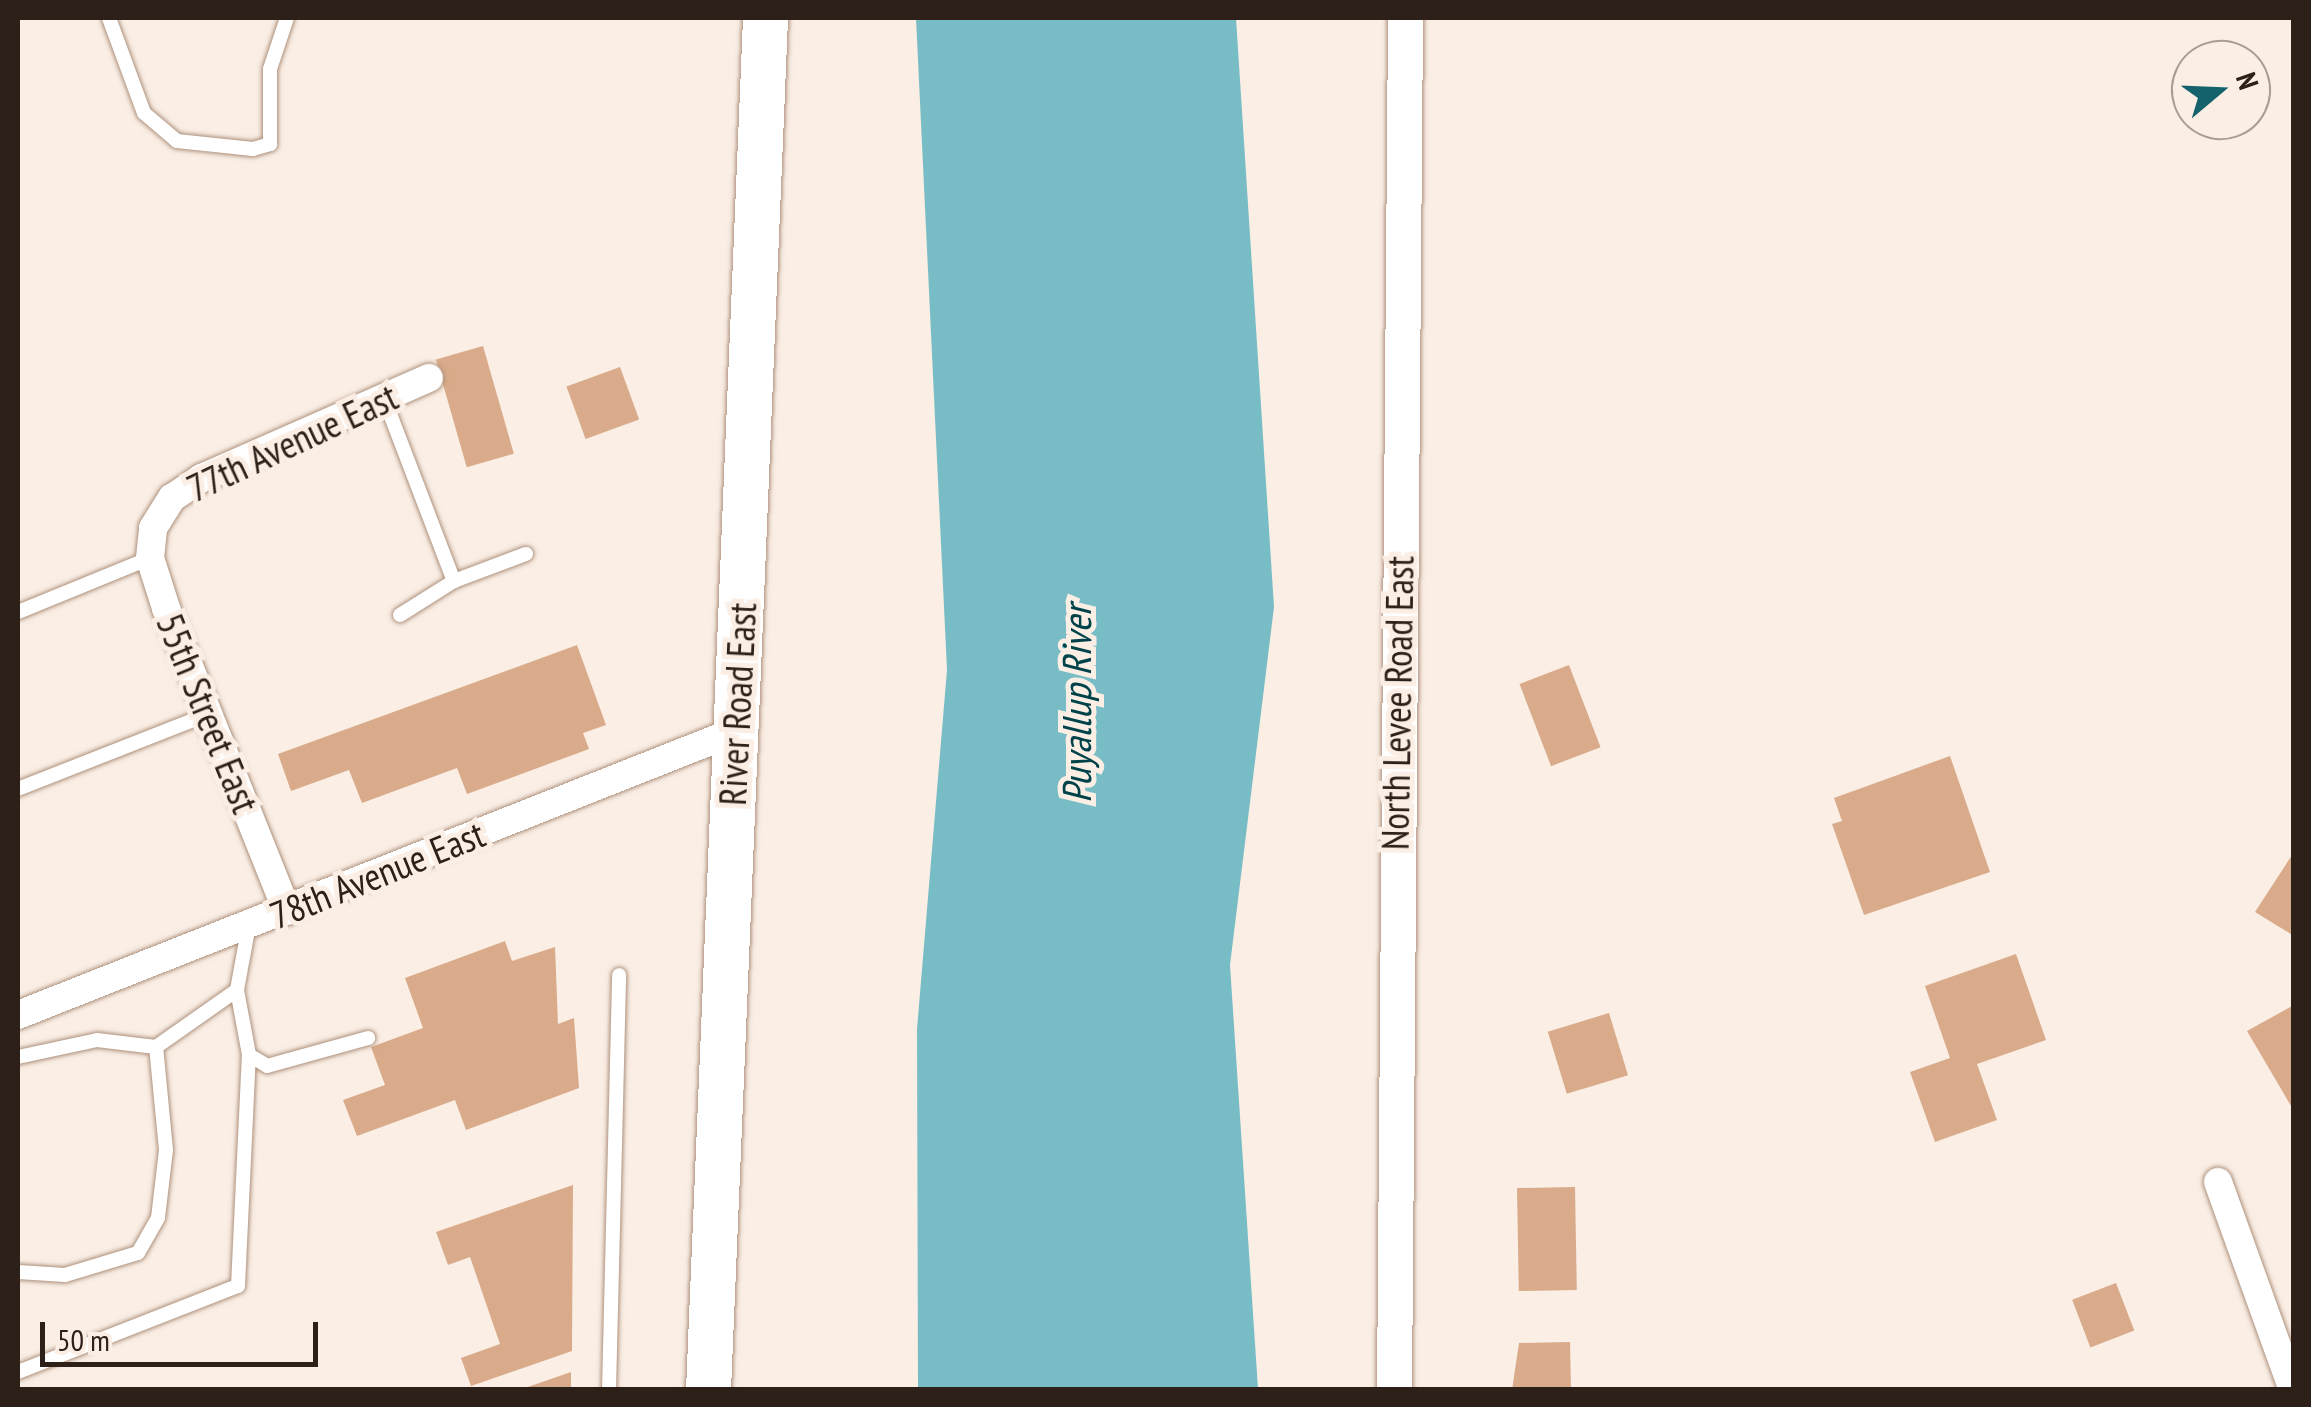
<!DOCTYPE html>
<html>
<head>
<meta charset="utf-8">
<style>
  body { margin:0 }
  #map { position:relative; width:2311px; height:1407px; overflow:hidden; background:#faeee5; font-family:"PT Sans Narrow",sans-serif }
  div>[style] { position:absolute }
  .water>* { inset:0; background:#78bdc6 }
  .building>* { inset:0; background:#d9ab8a; transform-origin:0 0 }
  .roads { filter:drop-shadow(0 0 2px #ae917c) drop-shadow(0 0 2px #ae917c) }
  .service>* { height:14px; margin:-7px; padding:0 7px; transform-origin:7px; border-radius:7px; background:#fff }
  .minor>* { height:28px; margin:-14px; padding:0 14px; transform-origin:14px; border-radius:14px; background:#fff }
  .tertiary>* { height:35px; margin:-17.5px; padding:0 17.5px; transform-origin:17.5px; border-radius:17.5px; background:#fff }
  .primary>* { height:45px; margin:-22.5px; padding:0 22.5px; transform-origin:22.5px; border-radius:22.5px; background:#fff }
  span { translate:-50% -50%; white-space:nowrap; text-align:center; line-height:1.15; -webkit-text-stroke:10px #faeee5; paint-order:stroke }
  .street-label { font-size:38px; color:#2c2018 }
  .water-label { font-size:40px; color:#004249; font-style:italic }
  .frame { position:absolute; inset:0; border:20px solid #2c2018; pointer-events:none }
  .north { position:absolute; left:2171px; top:40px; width:100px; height:100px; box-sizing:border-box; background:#faeee5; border:2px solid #a89c93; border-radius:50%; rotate:71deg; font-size:28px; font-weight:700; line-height:40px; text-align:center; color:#2c2018 }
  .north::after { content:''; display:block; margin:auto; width:35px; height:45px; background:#14626b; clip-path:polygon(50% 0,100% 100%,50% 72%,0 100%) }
  .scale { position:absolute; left:40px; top:1322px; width:278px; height:45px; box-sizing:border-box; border:5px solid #2c2018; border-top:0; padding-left:12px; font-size:30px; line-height:35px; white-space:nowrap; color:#2c2018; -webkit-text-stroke:8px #faeee5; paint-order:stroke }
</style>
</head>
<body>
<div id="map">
  <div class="water">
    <i style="clip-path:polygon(916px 18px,1236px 18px,1274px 607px,1230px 965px,1258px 1389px,918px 1389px,917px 1029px,947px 670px)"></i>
  </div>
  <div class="building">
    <i style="left:483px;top:346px;width:112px;height:49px;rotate:74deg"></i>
    <i style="left:620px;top:367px;width:56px;height:57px;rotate:70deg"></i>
    <i style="clip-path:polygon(577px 645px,606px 725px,583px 733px,589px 749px,467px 794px,457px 768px,362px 803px,349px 770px,291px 791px,278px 754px)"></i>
    <i style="left:1569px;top:665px;width:88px;height:53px;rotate:69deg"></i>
    <i style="clip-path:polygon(1950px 756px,1990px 872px,1864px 915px,1832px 824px,1842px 821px,1834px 798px)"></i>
    <i style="clip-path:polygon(2294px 852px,2294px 936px,2255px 912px)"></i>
    <i style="clip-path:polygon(505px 941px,512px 961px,555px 947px,558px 1024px,574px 1018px,579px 1088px,466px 1130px,455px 1100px,357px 1136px,343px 1100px,385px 1085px,371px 1047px,423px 1028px,405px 978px)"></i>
    <i style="clip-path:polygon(2016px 954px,2046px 1040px,1977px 1064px,1997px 1120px,1935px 1142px,1910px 1072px,1950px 1058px,1925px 986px)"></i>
    <i style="clip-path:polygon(2294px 1005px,2294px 1111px,2247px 1031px)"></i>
    <i style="left:1609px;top:1013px;width:65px;height:64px;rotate:73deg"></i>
    <i style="clip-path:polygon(573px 1185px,572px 1351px,471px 1386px,461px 1358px,500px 1344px,470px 1257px,448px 1265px,436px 1232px)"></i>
    <i style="left:1575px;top:1187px;width:103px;height:58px;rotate:89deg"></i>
    <i style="left:2116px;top:1283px;width:51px;height:47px;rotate:69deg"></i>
    <i style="clip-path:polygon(1570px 1342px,1571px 1390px,1512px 1390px,1519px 1343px)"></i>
    <i style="clip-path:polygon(571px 1372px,571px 1390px,522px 1390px,522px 1389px)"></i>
  </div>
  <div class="roads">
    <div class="service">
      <i style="left:109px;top:18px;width:101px;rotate:69.8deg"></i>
      <i style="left:144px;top:113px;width:43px;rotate:40.3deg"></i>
      <i style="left:177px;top:141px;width:76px;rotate:6deg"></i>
      <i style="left:253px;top:149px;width:18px;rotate:-16deg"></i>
      <i style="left:270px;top:144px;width:75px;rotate:-90deg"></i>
      <i style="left:270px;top:69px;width:54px;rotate:-71.6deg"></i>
      <i style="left:384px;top:398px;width:196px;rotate:69.1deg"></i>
      <i style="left:454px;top:581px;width:77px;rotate:-20.6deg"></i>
      <i style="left:18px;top:612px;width:143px;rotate:-22.2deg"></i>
      <i style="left:400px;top:615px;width:64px;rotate:-32.2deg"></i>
      <i style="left:18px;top:789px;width:204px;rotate:-21.5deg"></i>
      <i style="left:249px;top:925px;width:66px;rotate:100.5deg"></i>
      <i style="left:237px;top:990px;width:66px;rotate:79.5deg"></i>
      <i style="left:249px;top:1055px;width:21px;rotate:31deg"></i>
      <i style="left:267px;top:1066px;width:105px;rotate:-15.5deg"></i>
      <i style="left:18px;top:1057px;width:81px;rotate:-12.1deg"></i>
      <i style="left:97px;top:1040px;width:59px;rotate:6.8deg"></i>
      <i style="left:156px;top:1047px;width:99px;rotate:-35.1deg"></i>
      <i style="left:18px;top:1272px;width:47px;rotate:3.7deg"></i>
      <i style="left:65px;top:1275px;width:76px;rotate:-16.8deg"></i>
      <i style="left:138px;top:1253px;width:40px;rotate:-60.3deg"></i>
      <i style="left:158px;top:1218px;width:68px;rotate:-83.3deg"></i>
      <i style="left:166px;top:1150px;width:103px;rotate:-95.5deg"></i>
      <i style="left:18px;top:1372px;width:236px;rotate:-21.4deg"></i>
      <i style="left:238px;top:1286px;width:231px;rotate:-87.3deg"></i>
      <i style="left:609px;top:1390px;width:415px;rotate:-88.6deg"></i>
    </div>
    <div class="minor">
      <i style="left:287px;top:911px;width:326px;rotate:-111.8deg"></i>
      <i style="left:166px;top:608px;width:52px;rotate:-107.7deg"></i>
      <i style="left:150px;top:558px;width:30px;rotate:-84deg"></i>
      <i style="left:153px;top:528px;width:36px;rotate:-58deg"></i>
      <i style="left:172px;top:498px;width:36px;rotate:-34deg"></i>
      <i style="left:202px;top:478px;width:248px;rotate:-23.8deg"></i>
      <i style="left:18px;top:1015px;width:772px;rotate:-21.58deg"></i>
      <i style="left:2218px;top:1182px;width:221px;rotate:70.2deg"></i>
    </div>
    <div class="tertiary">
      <i style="left:1394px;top:1390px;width:1372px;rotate:-89.54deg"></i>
    </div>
    <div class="primary">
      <i style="left:708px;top:1390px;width:1373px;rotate:-87.62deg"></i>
    </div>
  </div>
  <div class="street-label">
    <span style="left:292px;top:442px;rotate:-25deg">77th Avenue East</span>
    <span style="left:1397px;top:703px;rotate:-89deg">North Levee Road East</span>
    <span style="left:737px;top:704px;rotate:-87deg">River Road East</span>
    <span style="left:208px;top:713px;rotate:68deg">55th Street East</span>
    <span style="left:377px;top:874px;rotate:-22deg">78th Avenue East</span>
  </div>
  <div class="water-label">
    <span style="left:1076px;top:704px;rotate:-90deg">Puyallup River</span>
  </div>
  <div class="frame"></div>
  <div class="north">N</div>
  <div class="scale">50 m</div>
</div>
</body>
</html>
